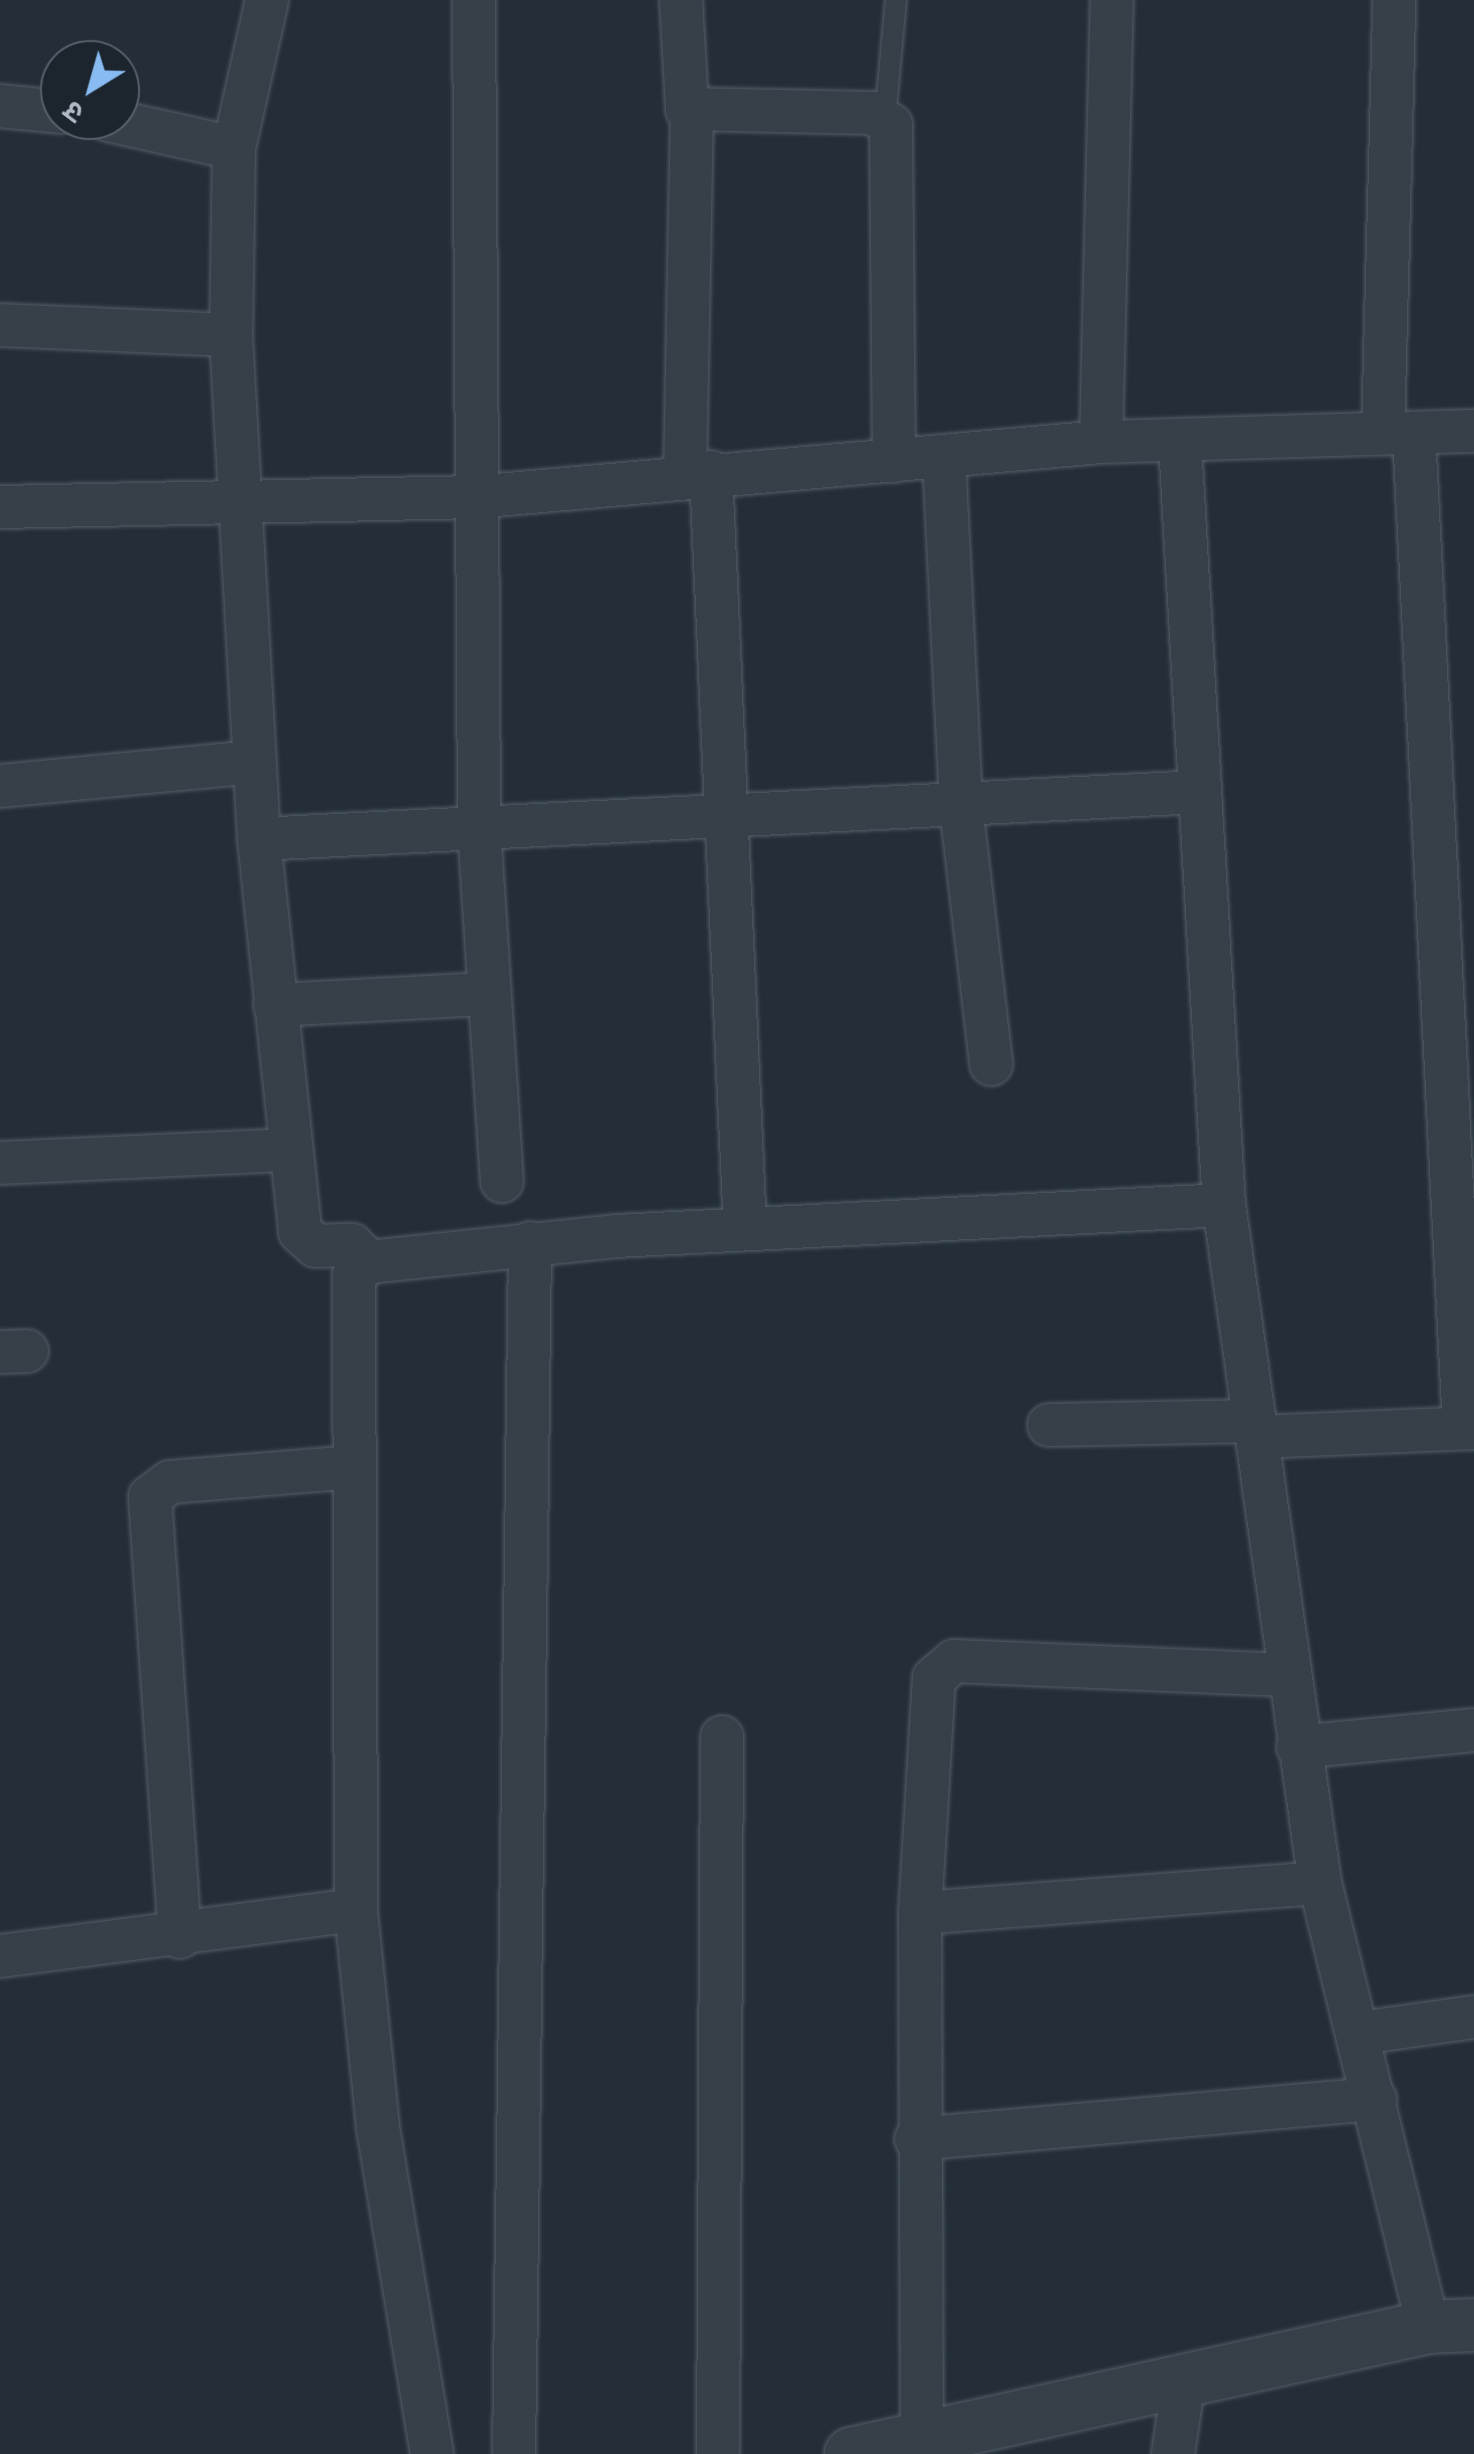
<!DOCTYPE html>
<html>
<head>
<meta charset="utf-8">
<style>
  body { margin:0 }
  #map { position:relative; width:1474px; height:2454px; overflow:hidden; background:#232e39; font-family:Cabin,"Noto Sans Devanagari",sans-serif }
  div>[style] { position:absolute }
  .roads { filter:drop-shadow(0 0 2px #545e67) drop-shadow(0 0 2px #545e67) }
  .service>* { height:20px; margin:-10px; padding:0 10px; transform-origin:10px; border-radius:10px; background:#364049 }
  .minor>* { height:42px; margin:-21px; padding:0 21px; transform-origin:21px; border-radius:21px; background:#364049 }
  .tertiary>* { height:52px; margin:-26px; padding:0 26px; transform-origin:26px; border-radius:26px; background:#364049 }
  span { translate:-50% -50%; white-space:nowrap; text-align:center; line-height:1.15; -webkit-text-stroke:9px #1c252e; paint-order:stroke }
  .north { position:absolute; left:40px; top:40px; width:100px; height:100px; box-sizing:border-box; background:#1c252e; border:2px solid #58616a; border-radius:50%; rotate:217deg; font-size:28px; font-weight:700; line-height:40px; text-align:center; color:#b1bbc5 }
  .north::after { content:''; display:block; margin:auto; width:35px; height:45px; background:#89bbf3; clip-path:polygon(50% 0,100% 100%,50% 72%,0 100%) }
</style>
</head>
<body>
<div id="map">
  <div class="roads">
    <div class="service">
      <i style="left:885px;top:118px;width:119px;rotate:-84.7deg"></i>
    </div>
    <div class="minor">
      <i style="left:267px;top:0;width:152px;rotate:102.6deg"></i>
      <i style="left:234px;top:148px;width:187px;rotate:90.9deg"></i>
      <i style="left:231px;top:335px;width:505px;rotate:86.82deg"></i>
      <i style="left:259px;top:839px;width:395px;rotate:84deg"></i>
      <i style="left:300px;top:1232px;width:21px;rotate:41deg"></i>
      <i style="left:316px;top:1246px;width:36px;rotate:-2deg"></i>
      <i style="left:352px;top:1245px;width:24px;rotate:45deg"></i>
      <i style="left:474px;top:0;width:827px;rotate:89.65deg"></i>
      <i style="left:479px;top:827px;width:355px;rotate:86.3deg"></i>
      <i style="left:681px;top:0;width:109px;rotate:86.8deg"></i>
      <i style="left:687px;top:109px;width:186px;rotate:1.2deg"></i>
      <i style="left:873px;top:113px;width:22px;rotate:34deg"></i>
      <i style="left:891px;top:125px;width:336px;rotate:89.5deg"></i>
      <i style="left:0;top:106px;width:60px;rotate:5.7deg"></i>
      <i style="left:108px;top:120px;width:129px;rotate:12.5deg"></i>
      <i style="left:0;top:325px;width:231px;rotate:2.5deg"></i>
      <i style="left:1383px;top:433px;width:433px;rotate:-88.5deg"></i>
      <i style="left:1414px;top:433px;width:996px;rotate:87.12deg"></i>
      <i style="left:1101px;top:442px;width:442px;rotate:-88.6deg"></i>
      <i style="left:1180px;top:443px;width:763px;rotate:86.7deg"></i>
      <i style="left:1224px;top:1205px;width:685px;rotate:81.94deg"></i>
      <i style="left:1320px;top:1883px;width:457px;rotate:76.3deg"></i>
      <i style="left:944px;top:457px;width:350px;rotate:87.2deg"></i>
      <i style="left:961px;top:807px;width:259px;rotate:83.3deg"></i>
      <i style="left:711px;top:472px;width:758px;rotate:87.43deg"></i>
      <i style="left:685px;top:475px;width:366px;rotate:-88.9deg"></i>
      <i style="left:0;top:507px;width:474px;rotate:-1.2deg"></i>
      <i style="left:474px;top:497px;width:629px;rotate:-5.01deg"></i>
      <i style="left:1101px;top:442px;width:373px;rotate:-1.7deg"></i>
      <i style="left:0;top:786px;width:255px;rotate:-5.4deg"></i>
      <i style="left:259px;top:839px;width:942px;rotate:-2.86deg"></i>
      <i style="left:275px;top:1005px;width:212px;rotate:-3deg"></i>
      <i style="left:0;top:1163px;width:285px;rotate:-2.6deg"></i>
      <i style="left:0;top:1352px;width:27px;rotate:-2deg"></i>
      <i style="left:1049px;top:1425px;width:206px;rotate:-1.1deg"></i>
      <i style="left:1258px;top:1437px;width:216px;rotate:-2.4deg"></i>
      <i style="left:1298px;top:1747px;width:177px;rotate:-5.5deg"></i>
      <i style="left:920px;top:1913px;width:401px;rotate:-4.3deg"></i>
      <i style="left:180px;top:1937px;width:441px;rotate:-93.9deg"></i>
      <i style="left:150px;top:1497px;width:25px;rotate:-37deg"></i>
      <i style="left:170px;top:1482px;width:184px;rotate:-4.7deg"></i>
      <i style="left:0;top:1956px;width:359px;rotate:-7.4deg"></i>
      <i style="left:1360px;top:2033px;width:115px;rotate:-8deg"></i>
      <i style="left:916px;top:2139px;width:461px;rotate:-5deg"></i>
      <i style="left:922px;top:2442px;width:529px;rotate:-90.22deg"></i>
      <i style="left:920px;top:1913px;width:235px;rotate:-86.6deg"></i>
      <i style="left:934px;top:1678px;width:26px;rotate:-40deg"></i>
      <i style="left:954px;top:1661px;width:333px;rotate:2.4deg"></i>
      <i style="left:432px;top:2454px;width:330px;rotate:-99.4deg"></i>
      <i style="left:378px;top:2128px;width:219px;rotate:-95.8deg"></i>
      <i style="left:356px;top:1910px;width:635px;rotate:-90.18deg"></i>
      <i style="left:354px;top:1275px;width:20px;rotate:-41deg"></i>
      <i style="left:369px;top:1262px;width:248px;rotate:-6deg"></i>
      <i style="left:616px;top:1236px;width:609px;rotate:-2.92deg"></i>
      <i style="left:514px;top:2454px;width:1211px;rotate:-89.24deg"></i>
      <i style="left:718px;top:2454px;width:717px;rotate:-89.68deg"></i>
      <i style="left:1173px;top:2454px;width:75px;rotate:-81.5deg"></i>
    </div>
    <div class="tertiary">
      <i style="left:851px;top:2454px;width:591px;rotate:-12.41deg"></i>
      <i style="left:1428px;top:2327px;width:46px;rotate:-2.5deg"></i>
    </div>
  </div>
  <div class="north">उ</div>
</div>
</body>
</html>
